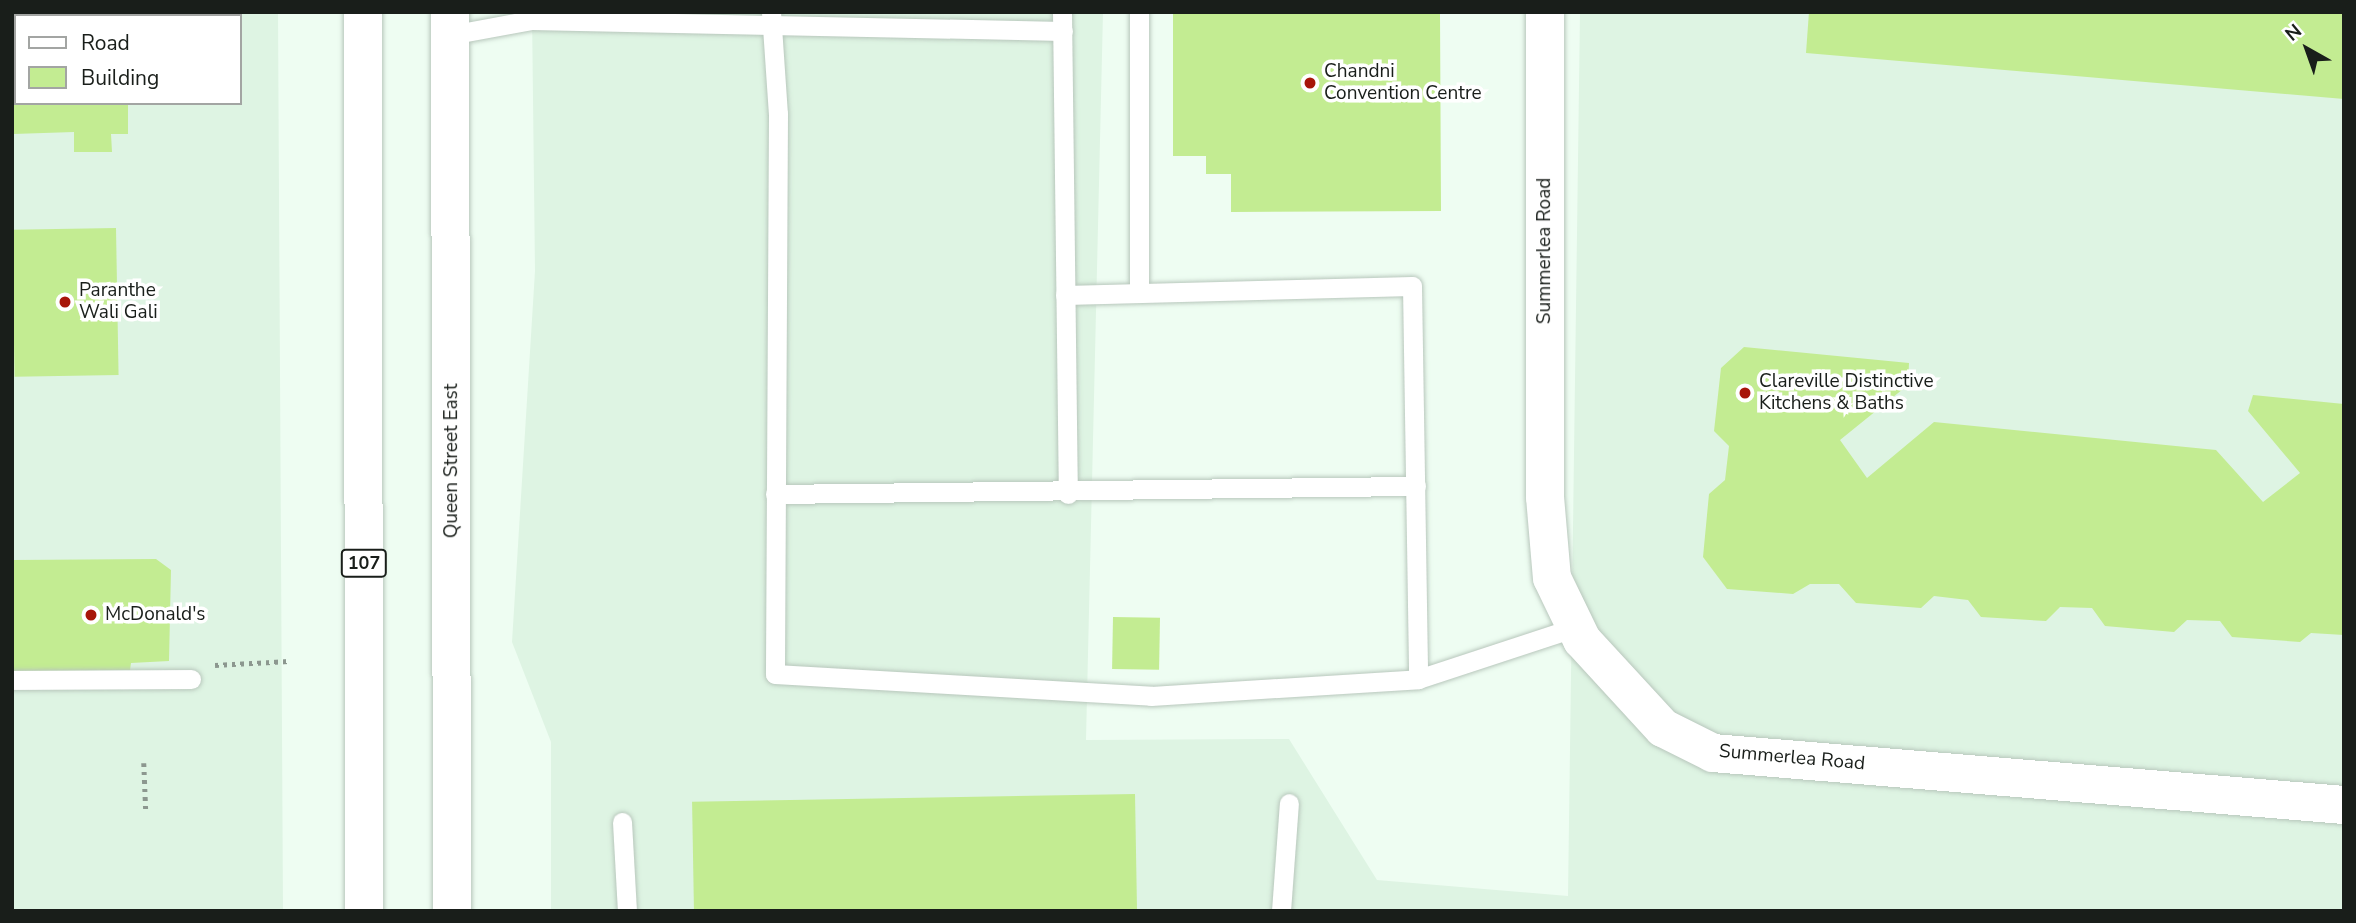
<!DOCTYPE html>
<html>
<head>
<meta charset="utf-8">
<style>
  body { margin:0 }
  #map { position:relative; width:2356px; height:923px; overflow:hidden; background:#eefdf2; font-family:"Nunito Sans",sans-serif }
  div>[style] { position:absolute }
  .built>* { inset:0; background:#def4e3 }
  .building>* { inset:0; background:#c3ec92; transform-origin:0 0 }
  .path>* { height:4.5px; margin-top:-2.25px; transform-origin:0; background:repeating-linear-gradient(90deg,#8c978f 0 3.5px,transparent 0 8.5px) }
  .roads { filter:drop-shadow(0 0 2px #b8c7bc) drop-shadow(0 0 2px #b8c7bc) }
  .service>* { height:19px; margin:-9.5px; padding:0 9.5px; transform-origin:9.5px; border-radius:9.5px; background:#fff }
  .tertiary>* { height:38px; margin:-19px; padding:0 19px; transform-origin:19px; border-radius:19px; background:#fff }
  .primary>* { height:38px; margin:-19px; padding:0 19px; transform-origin:19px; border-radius:19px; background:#fff }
  .dots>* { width:19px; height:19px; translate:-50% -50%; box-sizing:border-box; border:4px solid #fff; border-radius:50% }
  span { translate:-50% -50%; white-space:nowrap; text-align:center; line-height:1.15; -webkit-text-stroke:7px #fff; paint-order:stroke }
  .shield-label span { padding:2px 5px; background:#fff; border:2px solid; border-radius:5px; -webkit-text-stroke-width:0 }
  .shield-label { font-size:18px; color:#191e1a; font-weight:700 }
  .poi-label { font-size:19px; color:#191e1a }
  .left { translate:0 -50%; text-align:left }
  .street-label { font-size:19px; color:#191e1a }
  .frame { position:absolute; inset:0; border:14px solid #191e1a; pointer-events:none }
  .legend { position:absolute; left:14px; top:14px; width:228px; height:91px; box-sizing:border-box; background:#fff; border:2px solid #a3a5a3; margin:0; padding:9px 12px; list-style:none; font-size:21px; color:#191e1a }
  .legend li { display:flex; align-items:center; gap:14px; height:35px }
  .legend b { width:35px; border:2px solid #a3a5a3 }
  .north { position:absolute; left:2272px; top:14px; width:70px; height:70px; -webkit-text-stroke:5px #fff; paint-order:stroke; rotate:320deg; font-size:19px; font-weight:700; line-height:28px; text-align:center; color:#191e1a }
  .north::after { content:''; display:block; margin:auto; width:24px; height:32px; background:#191e1a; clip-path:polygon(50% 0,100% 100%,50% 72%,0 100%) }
</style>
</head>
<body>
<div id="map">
  <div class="built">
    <i style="clip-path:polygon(evenodd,12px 12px,278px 12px,283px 911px,12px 911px,12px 12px,16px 16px,240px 16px,240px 103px,16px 103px,16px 16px)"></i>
    <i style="clip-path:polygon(532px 12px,1103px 12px,1086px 740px,1289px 739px,1377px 880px,1568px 896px,1580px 12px,2344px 12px,2344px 911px,551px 911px,551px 742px,512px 642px,535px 271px)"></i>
  </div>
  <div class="building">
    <i style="clip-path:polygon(12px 12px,129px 12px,16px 16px,16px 35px)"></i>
    <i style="clip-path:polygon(1173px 12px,1440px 12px,1441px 211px,1231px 212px,1231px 174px,1206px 174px,1206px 156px,1173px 156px)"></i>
    <i style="clip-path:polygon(1809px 12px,2344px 12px,2344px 99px,1806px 53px)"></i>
    <i style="clip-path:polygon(12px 50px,16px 103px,128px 103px,128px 134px,111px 134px,112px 152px,74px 152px,74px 132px,13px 134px)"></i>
    <i style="left:116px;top:228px;width:147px;height:104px;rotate:89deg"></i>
    <i style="clip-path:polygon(1744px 347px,1909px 363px,1908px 385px,1840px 440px,1867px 478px,1934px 422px,2216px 450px,2263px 502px,2300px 473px,2248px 411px,2253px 395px,2344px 404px,2344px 635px,2311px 633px,2300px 642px,2232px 637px,2220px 621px,2187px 620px,2174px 632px,2105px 626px,2092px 608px,2060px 607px,2046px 621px,1981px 617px,1968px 600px,1934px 596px,1921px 608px,1856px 603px,1839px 584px,1810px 584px,1793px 594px,1727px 589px,1703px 557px,1709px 494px,1725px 480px,1729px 446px,1714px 431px,1721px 368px)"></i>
    <i style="clip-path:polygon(156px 559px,171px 570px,169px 661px,131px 663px,130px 670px,12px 672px,12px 560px)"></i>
    <i style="left:1113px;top:617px;width:47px;height:52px;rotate:1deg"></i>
    <i style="left:1135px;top:794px;width:117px;height:443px;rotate:89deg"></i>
  </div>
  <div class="path">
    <i style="left:215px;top:665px;width:74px;rotate:-3.1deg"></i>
    <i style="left:144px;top:763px;width:50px;rotate:87.7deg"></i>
  </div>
  <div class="roads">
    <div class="service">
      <i style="left:771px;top:12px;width:102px;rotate:86.1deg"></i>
      <i style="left:778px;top:114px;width:560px;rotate:90.31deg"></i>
      <i style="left:775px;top:674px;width:377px;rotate:3.3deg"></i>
      <i style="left:1151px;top:696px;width:268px;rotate:-3.6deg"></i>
      <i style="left:1418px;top:679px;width:166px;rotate:-18.2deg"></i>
      <i style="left:1062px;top:12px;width:482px;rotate:89.3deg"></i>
      <i style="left:1139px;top:12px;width:280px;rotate:90deg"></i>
      <i style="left:450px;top:35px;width:82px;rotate:-10.5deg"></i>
      <i style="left:531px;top:20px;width:532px;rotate:1.18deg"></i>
      <i style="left:1065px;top:295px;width:347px;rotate:-1.5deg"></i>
      <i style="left:1412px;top:286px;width:393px;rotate:89.1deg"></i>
      <i style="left:775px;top:494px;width:641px;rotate:-0.72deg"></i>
      <i style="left:12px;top:680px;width:179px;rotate:-0.3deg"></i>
      <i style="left:622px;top:822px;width:89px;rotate:86.8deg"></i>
      <i style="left:1281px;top:911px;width:108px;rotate:-85.8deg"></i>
    </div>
    <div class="tertiary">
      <i style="left:1545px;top:12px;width:485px;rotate:90deg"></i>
      <i style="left:1545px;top:497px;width:81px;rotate:85.1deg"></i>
      <i style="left:1552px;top:578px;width:69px;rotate:64.2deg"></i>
      <i style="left:1582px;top:640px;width:120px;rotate:47.4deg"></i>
      <i style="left:1663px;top:728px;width:56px;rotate:26.6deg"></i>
      <i style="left:1713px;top:753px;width:633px;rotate:4.71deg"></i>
    </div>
    <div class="primary">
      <i style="left:363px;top:12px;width:899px;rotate:89.94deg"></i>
      <i style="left:450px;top:12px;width:899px;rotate:89.87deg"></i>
    </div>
  </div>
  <div class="dots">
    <i style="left:1310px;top:83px;background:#a71509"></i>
    <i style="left:65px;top:302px;background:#a71509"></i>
    <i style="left:1745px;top:393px;background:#a71509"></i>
    <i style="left:91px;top:615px;background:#a71509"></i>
  </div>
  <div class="shield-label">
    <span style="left:364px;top:563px">107</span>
  </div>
  <div class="poi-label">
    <span class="left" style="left:1324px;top:83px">Chandni<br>Convention Centre</span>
    <span class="left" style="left:79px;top:302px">Paranthe<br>Wali Gali</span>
    <span class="left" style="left:1759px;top:393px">Clareville Distinctive<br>Kitchens &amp; Baths</span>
    <span class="left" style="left:105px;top:615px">McDonald's</span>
  </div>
  <div class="street-label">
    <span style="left:1545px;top:251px;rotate:-90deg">Summerlea Road</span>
    <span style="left:452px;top:461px;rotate:-90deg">Queen Street East</span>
    <span style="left:1792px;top:758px;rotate:5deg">Summerlea Road</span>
  </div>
  <div class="frame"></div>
  <ul class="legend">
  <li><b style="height:9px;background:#fff"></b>Road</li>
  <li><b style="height:19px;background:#c3ec92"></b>Building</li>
  </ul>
  <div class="north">N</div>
</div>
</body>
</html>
